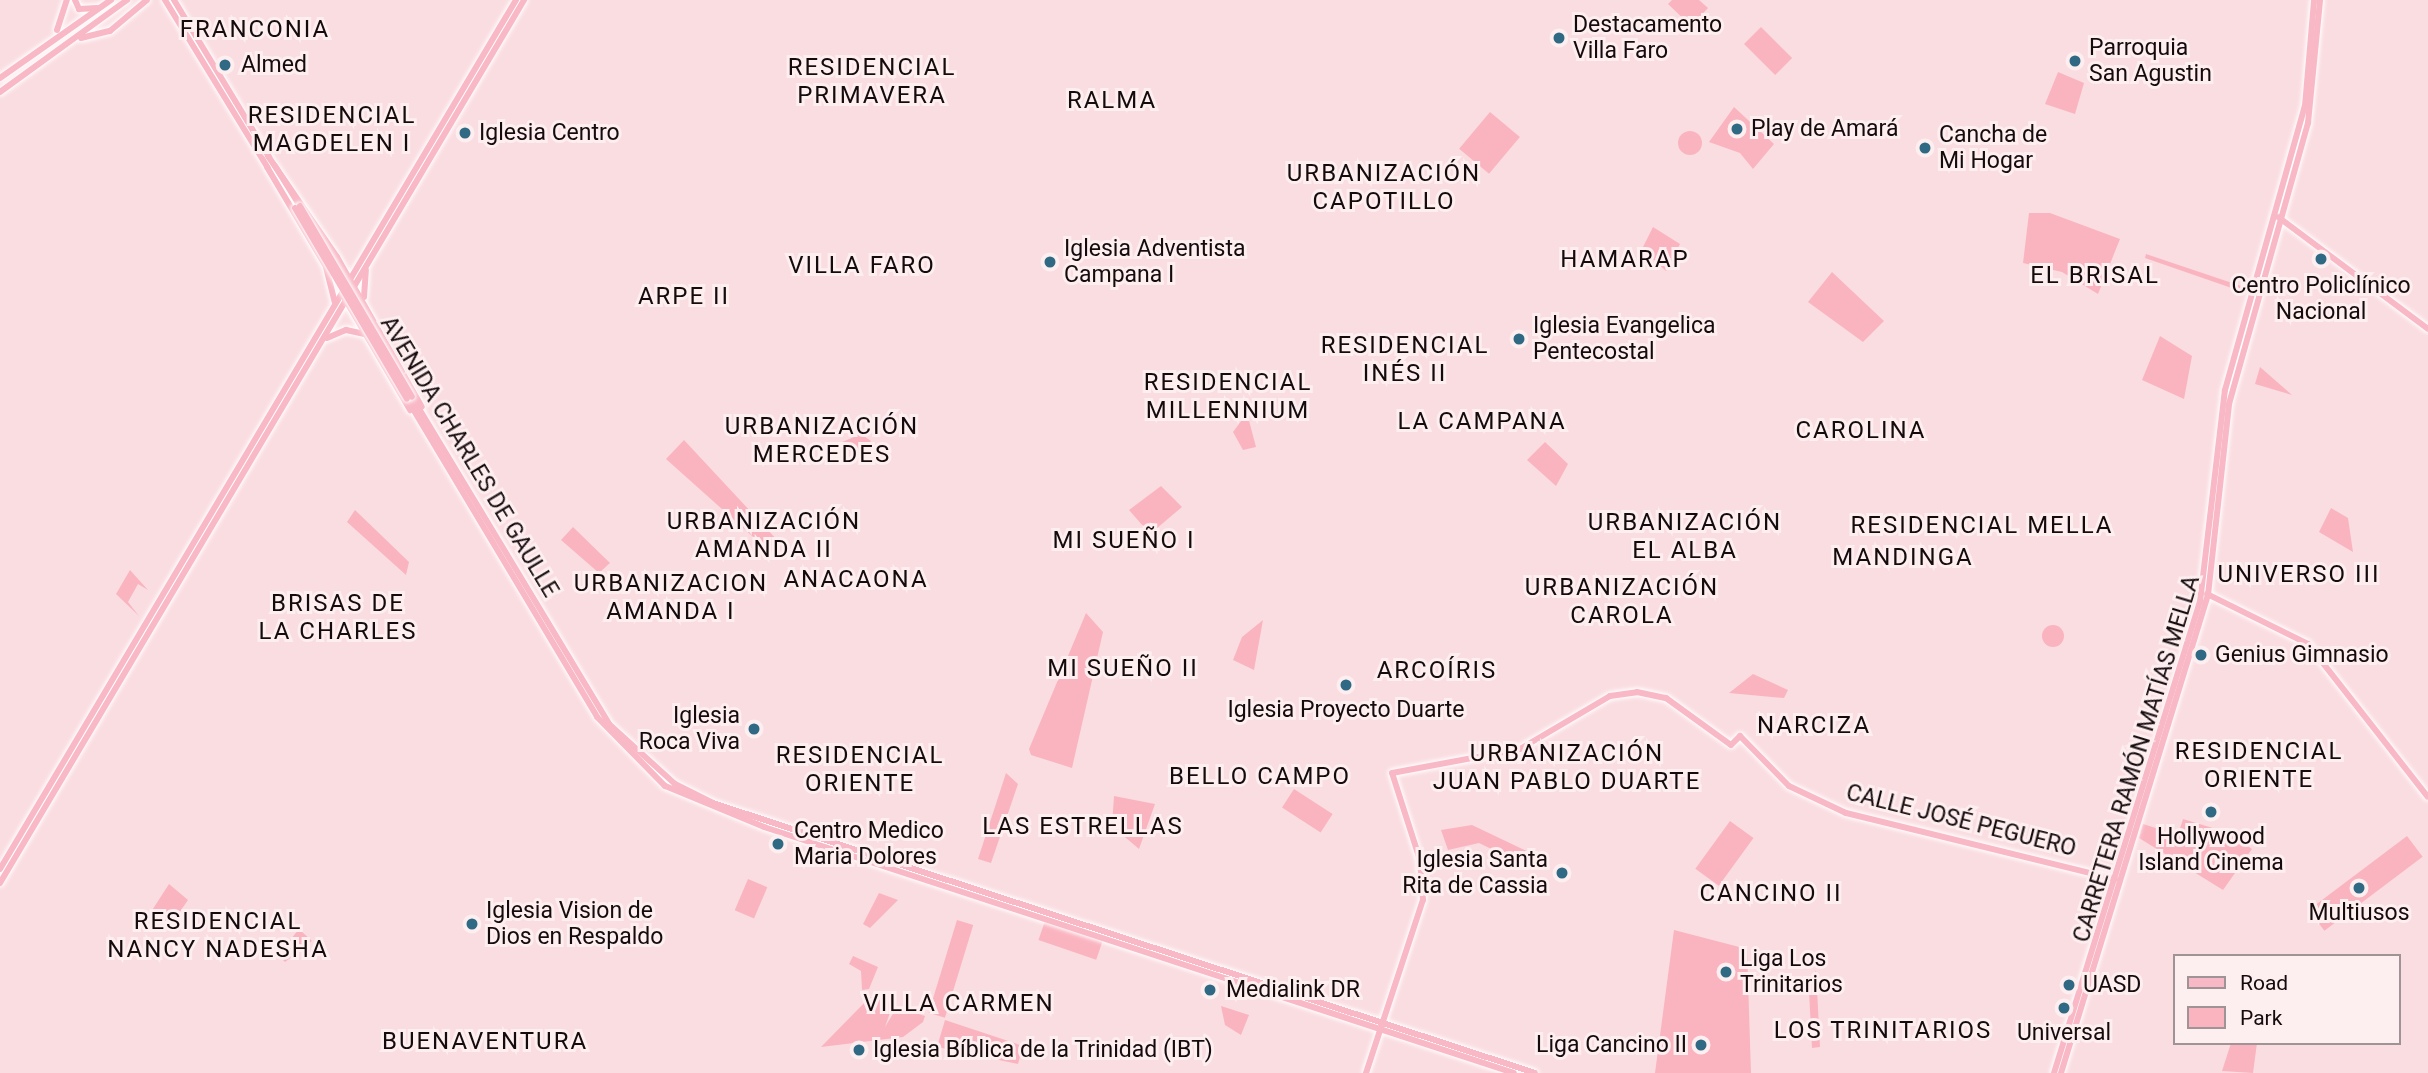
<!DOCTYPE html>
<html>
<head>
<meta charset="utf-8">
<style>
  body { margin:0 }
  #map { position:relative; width:2428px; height:1073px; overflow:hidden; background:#fadde1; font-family:Roboto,sans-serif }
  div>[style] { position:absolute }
  .green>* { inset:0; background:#fab4c0; transform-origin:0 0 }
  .round { border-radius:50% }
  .roads { filter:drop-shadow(0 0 2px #fff) drop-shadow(0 0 2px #fff) }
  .major>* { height:6px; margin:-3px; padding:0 3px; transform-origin:3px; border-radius:3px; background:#f9b8c5 }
  .bridges { filter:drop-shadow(0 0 2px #fff) drop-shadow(0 0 2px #fff) }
  .major-bridge>* { height:6px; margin:-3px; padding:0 3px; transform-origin:3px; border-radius:3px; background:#f9b8c5 }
  .dots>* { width:19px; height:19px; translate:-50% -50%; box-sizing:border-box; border:4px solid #fdeef0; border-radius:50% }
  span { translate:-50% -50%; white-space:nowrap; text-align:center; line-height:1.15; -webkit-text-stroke:6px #fdeef0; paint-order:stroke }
  .poi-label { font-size:23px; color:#150a0c }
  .left { translate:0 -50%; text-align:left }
  .right { translate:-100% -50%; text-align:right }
  .street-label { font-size:23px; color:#150a0c }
  .neighbourhood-label { font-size:24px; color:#150a0c; letter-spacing:2px }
  .legend { position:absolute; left:2173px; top:954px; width:228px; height:91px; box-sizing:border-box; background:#fdeef0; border:2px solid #a09395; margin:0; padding:9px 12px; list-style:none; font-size:21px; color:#150a0c }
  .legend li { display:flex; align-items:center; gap:14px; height:35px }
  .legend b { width:35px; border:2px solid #a09395 }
</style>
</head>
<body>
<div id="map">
  <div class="green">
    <i style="clip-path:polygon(1672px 0,1699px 0,1708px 8px,1691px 26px,1668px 4px)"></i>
    <i style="left:1761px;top:27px;width:44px;height:24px;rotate:45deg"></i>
    <i style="clip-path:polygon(2058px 72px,2084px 83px,2075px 114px,2045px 104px)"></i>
    <i style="clip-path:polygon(1734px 107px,1774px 144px,1753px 169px,1740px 153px,1709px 142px)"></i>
    <i style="left:1490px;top:112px;width:39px;height:48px;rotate:40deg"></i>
    <i class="round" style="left:1678px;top:131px;width:24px;height:24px"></i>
    <i style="clip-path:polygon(2029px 213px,2050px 213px,2120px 239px,2098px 294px,2062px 272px,2023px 263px)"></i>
    <i style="clip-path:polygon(1653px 227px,1680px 244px,1666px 271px,1642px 249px)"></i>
    <i style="clip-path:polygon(2146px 254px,2250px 289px,2249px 294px,2145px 258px)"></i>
    <i style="clip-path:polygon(1832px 272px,1884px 321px,1863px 342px,1808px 302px)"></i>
    <i style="clip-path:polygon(2160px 336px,2192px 356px,2184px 399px,2142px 380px)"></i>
    <i style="clip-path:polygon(2260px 367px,2292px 395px,2255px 384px)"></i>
    <i style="clip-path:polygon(1247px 413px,1256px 447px,1243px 450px,1233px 432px)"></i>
    <i style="clip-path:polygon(861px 434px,871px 441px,858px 457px,840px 443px)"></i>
    <i style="clip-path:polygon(684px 440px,780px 543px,770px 552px,666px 459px)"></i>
    <i style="clip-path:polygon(1545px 442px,1568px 464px,1556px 486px,1527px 460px)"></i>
    <i style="clip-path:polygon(1161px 486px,1182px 507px,1150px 534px,1129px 510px)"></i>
    <i style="clip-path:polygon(2331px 508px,2348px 518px,2353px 552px,2319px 532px)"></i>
    <i style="clip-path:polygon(355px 510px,409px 562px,406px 575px,347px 522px)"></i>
    <i style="clip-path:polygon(573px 527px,610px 563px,599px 573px,561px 540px)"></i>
    <i style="clip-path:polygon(130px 570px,148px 590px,138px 584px,128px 602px,139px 616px,116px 594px)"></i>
    <i style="clip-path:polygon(1086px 613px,1103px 632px,1072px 768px,1031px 755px,1029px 749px)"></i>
    <i style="clip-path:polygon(1263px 620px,1254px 670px,1233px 660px,1242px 637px)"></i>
    <i class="round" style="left:2042px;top:625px;width:22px;height:22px"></i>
    <i style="clip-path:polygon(1753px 674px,1788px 690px,1784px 698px,1729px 693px)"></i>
    <i style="clip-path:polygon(1006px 773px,1018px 784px,991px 863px,978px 859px)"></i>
    <i style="left:1294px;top:789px;width:46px;height:22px;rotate:33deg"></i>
    <i style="clip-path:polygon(1114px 796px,1155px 804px,1139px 849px,1112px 826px)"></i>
    <i style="clip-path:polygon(2183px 819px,2229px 833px,2252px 849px,2223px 890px,2139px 838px,2143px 824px,2178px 835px)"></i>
    <i style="left:1730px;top:821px;width:29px;height:59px;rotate:36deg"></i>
    <i style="clip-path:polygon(1472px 825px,1533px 854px,1526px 866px,1479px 843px,1448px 850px,1441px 830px)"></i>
    <i style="left:2407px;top:836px;width:26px;height:123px;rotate:53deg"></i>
    <i style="left:748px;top:879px;width:21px;height:34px;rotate:23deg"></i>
    <i style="clip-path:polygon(169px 884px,188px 900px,170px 926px,149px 915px)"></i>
    <i style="clip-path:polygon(879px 893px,898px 900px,870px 928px,863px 924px)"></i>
    <i style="left:957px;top:920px;width:17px;height:97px;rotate:17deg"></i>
    <i style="left:1045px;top:921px;width:61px;height:20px;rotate:19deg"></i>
    <i style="clip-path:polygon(299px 929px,312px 941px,285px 962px,278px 955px)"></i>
    <i style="clip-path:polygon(1674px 930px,1747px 949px,1751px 1073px,1655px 1073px)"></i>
    <i style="clip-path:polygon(853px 956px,878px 967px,869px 989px,862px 990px,861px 971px,849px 964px)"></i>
    <i style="clip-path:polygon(1816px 970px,1820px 1047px,1812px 1048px,1809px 991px)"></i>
    <i style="clip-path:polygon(870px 997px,893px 1004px,885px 1027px,897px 1007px,925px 1016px,923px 1022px,903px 1037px,821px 1047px)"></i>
    <i style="clip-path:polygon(1221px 1006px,1249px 1015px,1241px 1035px,1225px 1025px)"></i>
    <i style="clip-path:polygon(945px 1020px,1023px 1046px,1018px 1064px,937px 1047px)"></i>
    <i style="clip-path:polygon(2231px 1043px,2257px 1043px,2253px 1073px,2222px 1071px)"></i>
  </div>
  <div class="roads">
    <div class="major">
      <i style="left:75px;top:0;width:10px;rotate:66deg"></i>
      <i style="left:79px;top:9px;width:18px;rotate:-3deg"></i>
      <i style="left:165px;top:0;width:197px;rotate:58.5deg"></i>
      <i style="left:174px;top:0;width:184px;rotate:58.8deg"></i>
      <i style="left:57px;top:30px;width:32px;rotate:-72deg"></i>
      <i style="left:81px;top:38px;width:30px;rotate:-14deg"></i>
      <i style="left:110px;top:31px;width:48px;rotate:-40deg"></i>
      <i style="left:0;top:78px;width:136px;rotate:-35.1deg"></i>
      <i style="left:0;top:92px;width:157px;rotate:-35.9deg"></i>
      <i style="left:268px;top:156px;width:122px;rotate:55.7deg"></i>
      <i style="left:337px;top:257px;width:172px;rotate:60.5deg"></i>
      <i style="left:275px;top:166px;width:47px;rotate:58deg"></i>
      <i style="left:267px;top:167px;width:117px;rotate:59.3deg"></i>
      <i style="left:2278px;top:217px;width:187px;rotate:36.7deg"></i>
      <i style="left:326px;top:267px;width:36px;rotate:76deg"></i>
      <i style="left:364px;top:297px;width:27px;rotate:-86deg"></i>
      <i style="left:345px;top:299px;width:129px;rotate:59.6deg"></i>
      <i style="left:327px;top:338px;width:21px;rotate:-23deg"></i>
      <i style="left:346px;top:330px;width:19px;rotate:12deg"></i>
      <i style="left:412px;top:397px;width:383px;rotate:58.9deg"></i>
      <i style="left:610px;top:725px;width:88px;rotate:42.2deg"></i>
      <i style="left:675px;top:784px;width:42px;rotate:26.6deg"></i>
      <i style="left:713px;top:803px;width:865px;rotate:18.18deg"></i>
      <i style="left:407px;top:399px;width:370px;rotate:59.1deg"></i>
      <i style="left:597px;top:717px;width:97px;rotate:45.4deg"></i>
      <i style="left:665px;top:786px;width:107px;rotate:22.5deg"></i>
      <i style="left:764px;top:827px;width:789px;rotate:18.16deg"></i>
      <i style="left:2207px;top:594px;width:113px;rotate:26.3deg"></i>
      <i style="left:2308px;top:644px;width:194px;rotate:51.9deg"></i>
      <i style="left:0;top:869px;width:1011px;rotate:-59.3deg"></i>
      <i style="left:0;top:883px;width:1027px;rotate:-59.31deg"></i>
      <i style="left:1366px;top:1073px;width:182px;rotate:-71.8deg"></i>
      <i style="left:1423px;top:900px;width:40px;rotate:-94.3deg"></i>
      <i style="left:1420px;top:860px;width:91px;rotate:-107.8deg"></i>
      <i style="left:1392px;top:773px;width:130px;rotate:-10.6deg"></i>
      <i style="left:1520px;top:749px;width:104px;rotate:-30.5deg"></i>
      <i style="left:1610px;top:696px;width:27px;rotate:-8deg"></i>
      <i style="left:1637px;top:692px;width:30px;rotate:12deg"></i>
      <i style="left:1666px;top:698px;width:80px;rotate:35.9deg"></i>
      <i style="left:1731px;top:745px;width:13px;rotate:-45deg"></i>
      <i style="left:1740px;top:736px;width:70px;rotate:45.6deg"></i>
      <i style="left:1789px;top:786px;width:63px;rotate:25.3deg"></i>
      <i style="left:1846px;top:813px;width:277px;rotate:13.8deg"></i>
      <i style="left:2054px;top:1073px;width:493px;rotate:-72.8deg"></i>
      <i style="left:2200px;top:602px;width:213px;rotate:-83.3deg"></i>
      <i style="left:2225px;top:390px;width:295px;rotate:-74.3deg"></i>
      <i style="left:2305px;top:106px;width:106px;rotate:-85.1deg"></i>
      <i style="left:2061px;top:1073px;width:500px;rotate:-72.91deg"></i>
      <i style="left:2208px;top:595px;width:192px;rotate:-83.7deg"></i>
      <i style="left:2229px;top:404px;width:292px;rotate:-74.3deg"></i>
      <i style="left:2308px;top:123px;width:124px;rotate:-84.4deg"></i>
    </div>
  </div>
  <div class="bridges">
    <div class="major-bridge">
      <i style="left:300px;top:206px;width:221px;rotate:59.6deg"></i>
      <i style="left:295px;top:208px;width:221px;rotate:59.6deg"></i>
    </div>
  </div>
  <div class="dots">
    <i style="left:1559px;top:38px;background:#306983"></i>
    <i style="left:2075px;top:61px;background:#306983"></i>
    <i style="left:225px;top:65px;background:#306983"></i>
    <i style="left:1737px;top:129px;background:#306983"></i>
    <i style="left:465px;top:133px;background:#306983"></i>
    <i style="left:1925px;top:148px;background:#306983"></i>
    <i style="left:2321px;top:259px;background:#306983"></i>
    <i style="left:1050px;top:262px;background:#306983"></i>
    <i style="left:1519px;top:339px;background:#306983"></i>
    <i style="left:2201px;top:655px;background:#306983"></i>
    <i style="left:1346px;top:685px;background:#306983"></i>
    <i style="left:754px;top:729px;background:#306983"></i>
    <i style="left:2211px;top:812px;background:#306983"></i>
    <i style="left:778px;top:844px;background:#306983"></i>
    <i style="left:1562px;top:873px;background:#306983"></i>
    <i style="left:2359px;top:888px;background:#306983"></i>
    <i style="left:472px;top:924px;background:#306983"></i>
    <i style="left:1726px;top:972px;background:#306983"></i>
    <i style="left:2069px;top:985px;background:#306983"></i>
    <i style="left:1210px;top:990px;background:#306983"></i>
    <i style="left:2064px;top:1008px;background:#306983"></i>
    <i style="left:1701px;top:1045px;background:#306983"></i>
    <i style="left:859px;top:1050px;background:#306983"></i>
  </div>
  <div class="poi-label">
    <span class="left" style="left:1573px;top:38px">Destacamento<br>Villa Faro</span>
    <span class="left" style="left:2089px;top:61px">Parroquia<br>San Agustin</span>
    <span class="left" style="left:241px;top:65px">Almed</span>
    <span class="left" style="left:1751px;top:129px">Play de Amará</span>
    <span class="left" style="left:479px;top:133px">Iglesia Centro</span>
    <span class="left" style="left:1939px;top:148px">Cancha de<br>Mi Hogar</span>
    <span class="left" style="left:1064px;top:262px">Iglesia Adventista<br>Campana I</span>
    <span style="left:2321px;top:299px">Centro Policlínico<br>Nacional</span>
    <span class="left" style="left:1533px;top:339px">Iglesia Evangelica<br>Pentecostal</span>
    <span class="left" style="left:2215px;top:655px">Genius Gimnasio</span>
    <span style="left:1346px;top:710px">Iglesia Proyecto Duarte</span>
    <span class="right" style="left:740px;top:729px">Iglesia<br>Roca Viva</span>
    <span class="left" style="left:794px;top:844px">Centro Medico<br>Maria Dolores</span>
    <span style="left:2211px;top:850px">Hollywood<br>Island Cinema</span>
    <span class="right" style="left:1548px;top:873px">Iglesia Santa<br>Rita de Cassia</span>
    <span class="left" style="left:486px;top:924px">Iglesia Vision de<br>Dios en Respaldo</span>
    <span style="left:2359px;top:913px">Multiusos</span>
    <span class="left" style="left:1740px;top:972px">Liga Los<br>Trinitarios</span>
    <span class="left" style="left:2083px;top:985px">UASD</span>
    <span class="left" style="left:1226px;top:990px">Medialink DR</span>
    <span style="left:2064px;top:1033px">Universal</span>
    <span class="right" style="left:1687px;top:1045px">Liga Cancino II</span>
    <span class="left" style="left:873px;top:1050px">Iglesia Bíblica de la Trinidad (IBT)</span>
  </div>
  <div class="street-label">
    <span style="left:469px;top:457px;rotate:59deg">AVENIDA CHARLES DE GAULLE</span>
    <span style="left:2137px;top:759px;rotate:-73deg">CARRETERA RAMÓN MATÍAS MELLA</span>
    <span style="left:1961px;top:821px;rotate:14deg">CALLE JOSÉ PEGUERO</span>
  </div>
  <div class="neighbourhood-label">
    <span style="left:255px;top:30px">FRANCONIA</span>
    <span style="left:872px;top:82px">RESIDENCIAL<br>PRIMAVERA</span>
    <span style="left:1112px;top:101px">RALMA</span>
    <span style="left:332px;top:130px">RESIDENCIAL<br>MAGDELEN I</span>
    <span style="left:1384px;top:188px">URBANIZACIÓN<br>CAPOTILLO</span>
    <span style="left:1625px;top:260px">HAMARAP</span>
    <span style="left:862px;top:266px">VILLA FARO</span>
    <span style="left:2095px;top:276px">EL BRISAL</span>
    <span style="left:684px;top:297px">ARPE II</span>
    <span style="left:1405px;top:360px">RESIDENCIAL<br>INÉS II</span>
    <span style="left:1228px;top:397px">RESIDENCIAL<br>MILLENNIUM</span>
    <span style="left:1482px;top:422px">LA CAMPANA</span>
    <span style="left:822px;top:441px">URBANIZACIÓN<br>MERCEDES</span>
    <span style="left:1861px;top:431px">CAROLINA</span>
    <span style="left:764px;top:536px">URBANIZACIÓN<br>AMANDA II</span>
    <span style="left:1685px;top:537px">URBANIZACIÓN<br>EL ALBA</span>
    <span style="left:1982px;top:526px">RESIDENCIAL MELLA</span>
    <span style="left:1124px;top:541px">MI SUEÑO I</span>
    <span style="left:1903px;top:558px">MANDINGA</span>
    <span style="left:2299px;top:575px">UNIVERSO III</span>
    <span style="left:856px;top:580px">ANACAONA</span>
    <span style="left:671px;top:598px">URBANIZACION<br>AMANDA I</span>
    <span style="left:1622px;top:602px">URBANIZACIÓN<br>CAROLA</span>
    <span style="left:338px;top:618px">BRISAS DE<br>LA CHARLES</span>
    <span style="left:1123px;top:669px">MI SUEÑO II</span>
    <span style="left:1437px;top:671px">ARCOÍRIS</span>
    <span style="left:1814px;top:726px">NARCIZA</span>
    <span style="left:2259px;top:766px">RESIDENCIAL<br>ORIENTE</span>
    <span style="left:1567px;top:768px">URBANIZACIÓN<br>JUAN PABLO DUARTE</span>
    <span style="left:860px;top:770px">RESIDENCIAL<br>ORIENTE</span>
    <span style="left:1260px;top:777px">BELLO CAMPO</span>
    <span style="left:1083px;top:827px">LAS ESTRELLAS</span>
    <span style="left:1771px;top:894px">CANCINO II</span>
    <span style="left:218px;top:936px">RESIDENCIAL<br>NANCY NADESHA</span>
    <span style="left:959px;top:1004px">VILLA CARMEN</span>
    <span style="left:1883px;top:1031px">LOS TRINITARIOS</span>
    <span style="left:485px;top:1042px">BUENAVENTURA</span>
  </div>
  <ul class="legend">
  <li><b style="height:9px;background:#f9b8c5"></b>Road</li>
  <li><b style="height:19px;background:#fab4c0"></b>Park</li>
  </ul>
</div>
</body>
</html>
